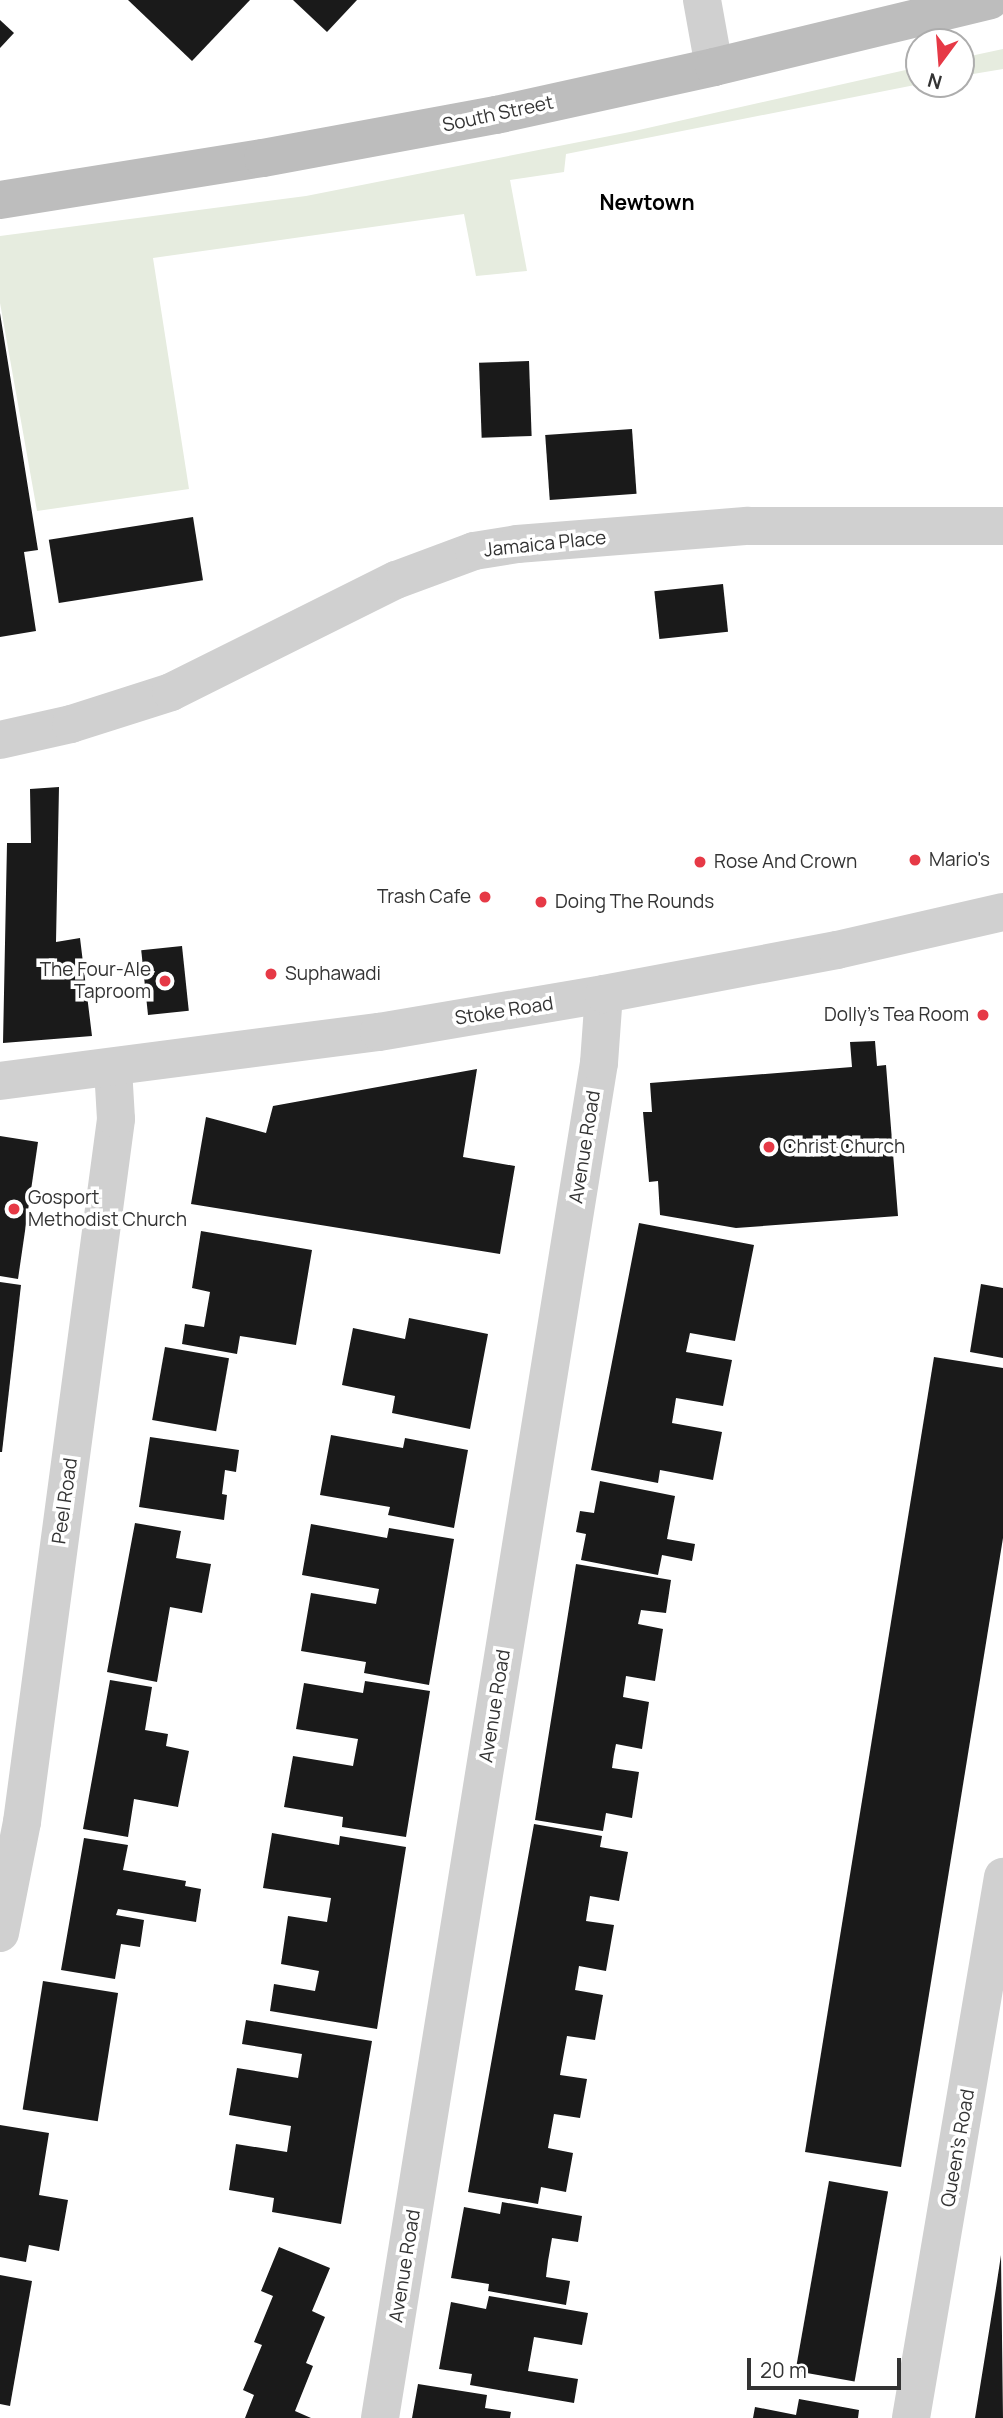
<!DOCTYPE html>
<html>
<head>
<meta charset="utf-8">
<style>
  body { margin:0 }
  #map { position:relative; width:1003px; height:2418px; overflow:hidden; background:#fff; font-family:Manrope,sans-serif }
  div>[style] { position:absolute }
  .green>* { inset:0; background:#e6ecdf }
  .building>* { inset:0; background:#1a1a1a; transform-origin:0 0 }
  .minor>* { height:38px; margin:-19px; padding:0 19px; transform-origin:19px; border-radius:19px; background:#d0d0d0 }
  .tertiary>* { height:38px; margin:-19px; padding:0 19px; transform-origin:19px; border-radius:19px; background:#d0d0d0 }
  .secondary>* { height:38px; margin:-19px; padding:0 19px; transform-origin:19px; border-radius:19px; background:#bdbdbd }
  .dots>* { width:19px; height:19px; translate:-50% -50%; box-sizing:border-box; border:4px solid #fff; border-radius:50% }
  span { translate:-50% -50%; white-space:nowrap; text-align:center; line-height:1.15; -webkit-text-stroke:7px #fff; paint-order:stroke }
  .street-label { font-size:19px; color:#333 }
  .poi-label { font-size:19px; color:#333 }
  .left { translate:0 -50%; text-align:left }
  .right { translate:-100% -50%; text-align:right }
  .neighbourhood-label { font-size:21px; color:#000; font-weight:700 }
  .north { position:absolute; left:905px; top:28px; width:70px; height:70px; box-sizing:border-box; background:#fff; border:2px solid #adadad; border-radius:50%; rotate:196deg; font-size:19px; font-weight:700; line-height:28px; text-align:center; color:#333 }
  .north::after { content:''; display:block; margin:auto; width:24px; height:32px; background:#e63946; clip-path:polygon(50% 0,100% 100%,50% 72%,0 100%) }
  .scale { position:absolute; left:747px; top:2358px; width:154px; height:32px; box-sizing:border-box; border:4px solid #333; border-top:0; padding-left:9px; font-size:21px; line-height:24px; white-space:nowrap; color:#333; -webkit-text-stroke:5px #fff; paint-order:stroke }
</style>
</head>
<body>
<div id="map">
  <div class="green">
    <i style="clip-path:polygon(1003px 49px,1003px 69px,961px 76px,961px 58px)"></i>
    <i style="clip-path:polygon(919px 67px,920px 84px,566px 154px,564px 172px,510px 180px,527px 271px,476px 276px,464px 214px,153px 258px,189px 489px,37px 511px,0 303px,0 236px,306px 196px,630px 132px)"></i>
  </div>
  <div class="building">
    <i style="clip-path:polygon(128px 0,250px 0,192px 61px)"></i>
    <i style="clip-path:polygon(293px 0,357px 0,327px 32px)"></i>
    <i style="clip-path:polygon(0 20px,14px 33px,0 48px)"></i>
    <i style="clip-path:polygon(0 313px,38px 550px,24px 552px,36px 631px,0 637px)"></i>
    <i style="left:529px;top:361px;width:75px;height:50px;rotate:88deg"></i>
    <i style="left:632px;top:429px;width:65px;height:87px;rotate:86deg"></i>
    <i style="left:193px;top:517px;width:64px;height:146px;rotate:81deg"></i>
    <i style="left:723px;top:584px;width:48px;height:69px;rotate:84deg"></i>
    <i style="clip-path:polygon(59px 787px,56px 942px,80px 938px,92px 1036px,3px 1043px,7px 843px,31px 843px,30px 789px)"></i>
    <i style="left:182px;top:946px;width:65px;height:41px;rotate:84deg"></i>
    <i style="clip-path:polygon(875px 1041px,877px 1066px,886px 1065px,898px 1216px,736px 1228px,660px 1215px,658px 1181px,649px 1182px,643px 1112px,652px 1112px,650px 1083px,852px 1067px,850px 1042px)"></i>
    <i style="clip-path:polygon(477px 1069px,463px 1157px,515px 1166px,500px 1254px,191px 1204px,206px 1117px,266px 1133px,273px 1106px)"></i>
    <i style="clip-path:polygon(0 1136px,38px 1142px,18px 1279px,0 1276px)"></i>
    <i style="clip-path:polygon(639px 1223px,754px 1245px,735px 1341px,690px 1333px,686px 1352px,732px 1360px,723px 1406px,676px 1398px,672px 1423px,722px 1432px,713px 1480px,660px 1470px,658px 1483px,591px 1470px)"></i>
    <i style="clip-path:polygon(201px 1231px,312px 1250px,296px 1345px,240px 1336px,237px 1354px,182px 1344px,185px 1324px,204px 1327px,210px 1292px,192px 1288px)"></i>
    <i style="clip-path:polygon(0 1282px,21px 1285px,2px 1452px,0 1452px)"></i>
    <i style="clip-path:polygon(981px 1284px,1003px 1288px,1003px 1358px,970px 1352px)"></i>
    <i style="clip-path:polygon(409px 1318px,488px 1334px,470px 1429px,392px 1413px,395px 1396px,342px 1385px,353px 1328px,405px 1339px)"></i>
    <i style="left:165px;top:1347px;width:65px;height:74px;rotate:10deg"></i>
    <i style="clip-path:polygon(934px 1357px,1003px 1368px,1003px 1538px,901px 2167px,805px 2152px)"></i>
    <i style="clip-path:polygon(331px 1435px,403px 1448px,405px 1438px,468px 1450px,454px 1528px,388px 1515px,390px 1507px,320px 1495px)"></i>
    <i style="clip-path:polygon(150px 1437px,239px 1450px,236px 1472px,225px 1470px,222px 1494px,227px 1495px,224px 1520px,139px 1507px)"></i>
    <i style="clip-path:polygon(600px 1481px,675px 1496px,667px 1539px,695px 1544px,692px 1561px,662px 1555px,658px 1575px,581px 1560px,586px 1534px,576px 1532px,580px 1511px,594px 1513px)"></i>
    <i style="clip-path:polygon(135px 1523px,181px 1531px,176px 1558px,211px 1564px,202px 1613px,170px 1607px,157px 1682px,107px 1672px)"></i>
    <i style="clip-path:polygon(311px 1524px,387px 1538px,389px 1528px,454px 1539px,429px 1685px,364px 1673px,366px 1662px,301px 1651px,311px 1593px,376px 1604px,379px 1589px,302px 1575px)"></i>
    <i style="clip-path:polygon(576px 1564px,671px 1580px,666px 1613px,641px 1610px,638px 1624px,663px 1629px,655px 1681px,626px 1676px,623px 1697px,649px 1702px,642px 1749px,616px 1744px,614px 1754px,612px 1768px,639px 1772px,632px 1818px,606px 1813px,603px 1831px,535px 1820px)"></i>
    <i style="clip-path:polygon(110px 1680px,152px 1687px,145px 1730px,168px 1734px,166px 1746px,189px 1751px,178px 1807px,134px 1799px,128px 1837px,83px 1829px)"></i>
    <i style="clip-path:polygon(365px 1681px,430px 1691px,406px 1837px,342px 1827px,343px 1817px,284px 1807px,293px 1756px,353px 1766px,358px 1739px,296px 1729px,304px 1683px,363px 1693px)"></i>
    <i style="clip-path:polygon(534px 1824px,602px 1836px,600px 1847px,628px 1852px,619px 1901px,590px 1896px,586px 1921px,614px 1925px,606px 1971px,579px 1966px,575px 1990px,603px 1995px,595px 2040px,567px 2036px,560px 2075px,587px 2079px,580px 2118px,554px 2114px,548px 2148px,573px 2153px,566px 2192px,541px 2187px,538px 2204px,468px 2192px)"></i>
    <i style="clip-path:polygon(272px 1833px,339px 1845px,340px 1836px,406px 1847px,377px 2029px,270px 2011px,274px 1984px,315px 1991px,319px 1971px,281px 1964px,288px 1916px,327px 1922px,331px 1898px,263px 1888px)"></i>
    <i style="clip-path:polygon(84px 1838px,128px 1845px,123px 1870px,186px 1881px,185px 1886px,201px 1889px,196px 1922px,118px 1909px,116px 1915px,144px 1920px,140px 1947px,121px 1944px,115px 1979px,61px 1970px)"></i>
    <i style="left:43px;top:1981px;width:76px;height:130px;rotate:9deg"></i>
    <i style="clip-path:polygon(246px 2020px,372px 2041px,341px 2224px,272px 2212px,274px 2198px,229px 2190px,236px 2144px,287px 2152px,291px 2126px,229px 2115px,237px 2068px,298px 2078px,302px 2054px,242px 2044px)"></i>
    <i style="clip-path:polygon(0 2125px,49px 2133px,39px 2195px,68px 2200px,59px 2251px,29px 2245px,26px 2262px,0 2257px)"></i>
    <i style="left:829px;top:2181px;width:60px;height:193px;rotate:10deg"></i>
    <i style="clip-path:polygon(502px 2202px,582px 2216px,578px 2242px,552px 2238px,548px 2261px,546px 2277px,570px 2281px,566px 2305px,488px 2291px,489px 2284px,451px 2278px,464px 2207px,500px 2214px)"></i>
    <i style="clip-path:polygon(279px 2247px,330px 2268px,312px 2311px,325px 2317px,306px 2363px,313px 2366px,295px 2411px,311px 2418px,245px 2418px,254px 2395px,243px 2390px,262px 2345px,254px 2342px,273px 2296px,261px 2291px)"></i>
    <i style="clip-path:polygon(1001px 2255px,1003px 2418px,975px 2418px,996px 2288px)"></i>
    <i style="clip-path:polygon(0 2275px,32px 2281px,10px 2406px,0 2404px)"></i>
    <i style="clip-path:polygon(489px 2296px,588px 2313px,582px 2345px,534px 2337px,528px 2371px,578px 2379px,574px 2403px,470px 2385px,472px 2374px,439px 2369px,451px 2302px,486px 2309px)"></i>
    <i style="clip-path:polygon(418px 2384px,487px 2395px,485px 2408px,511px 2412px,510px 2418px,412px 2418px)"></i>
    <i style="clip-path:polygon(799px 2399px,859px 2410px,858px 2418px,753px 2418px,755px 2407px,796px 2415px)"></i>
  </div>
  <div class="minor">
    <i style="left:702px;top:0;width:68px;rotate:79.8deg"></i>
    <i style="left:0;top:740px;width:73px;rotate:-12.7deg"></i>
    <i style="left:71px;top:724px;width:105px;rotate:-17.7deg"></i>
    <i style="left:171px;top:692px;width:251px;rotate:-26.5deg"></i>
    <i style="left:396px;top:580px;width:83px;rotate:-20.4deg"></i>
    <i style="left:474px;top:551px;width:44px;rotate:-9.2deg"></i>
    <i style="left:517px;top:544px;width:232px;rotate:-4.5deg"></i>
    <i style="left:748px;top:526px;width:255px"></i>
    <i style="left:0;top:1933px;width:113px;rotate:-78.8deg"></i>
    <i style="left:22px;top:1822px;width:709px;rotate:-82.38deg"></i>
    <i style="left:116px;top:1119px;width:50px;rotate:-93.4deg"></i>
    <i style="left:380px;top:2418px;width:1373px;rotate:-80.82deg"></i>
    <i style="left:599px;top:1063px;width:69px;rotate:-85.9deg"></i>
    <i style="left:911px;top:2418px;width:549px;rotate:-80.35deg"></i>
  </div>
  <div class="tertiary">
    <i style="left:0;top:1081px;width:382px;rotate:-7.4deg"></i>
    <i style="left:379px;top:1032px;width:228px;rotate:-9.6deg"></i>
    <i style="left:604px;top:994px;width:237px;rotate:-10.7deg"></i>
    <i style="left:837px;top:950px;width:170px;rotate:-12.9deg"></i>
  </div>
  <div class="secondary">
    <i style="left:0;top:200px;width:266px;rotate:-9.1deg"></i>
    <i style="left:263px;top:158px;width:237px;rotate:-10.5deg"></i>
    <i style="left:496px;top:115px;width:223px;rotate:-12.4deg"></i>
    <i style="left:714px;top:67px;width:284px;rotate:-13.6deg"></i>
  </div>
  <div class="dots">
    <i style="left:915px;top:860px;background:#e63946"></i>
    <i style="left:700px;top:862px;background:#e63946"></i>
    <i style="left:485px;top:897px;background:#e63946"></i>
    <i style="left:541px;top:902px;background:#e63946"></i>
    <i style="left:271px;top:974px;background:#e63946"></i>
    <i style="left:165px;top:981px;background:#e63946"></i>
    <i style="left:983px;top:1015px;background:#e63946"></i>
    <i style="left:769px;top:1147px;background:#e63946"></i>
    <i style="left:14px;top:1209px;background:#e63946"></i>
  </div>
  <div class="street-label">
    <span style="left:498px;top:114px;rotate:-12deg">South Street</span>
    <span style="left:545px;top:544px;rotate:-6deg">Jamaica Place</span>
    <span style="left:504px;top:1011px;rotate:-9deg">Stoke Road</span>
    <span style="left:585px;top:1147px;rotate:-81deg">Avenue Road</span>
    <span style="left:65px;top:1501px;rotate:-82deg">Peel Road</span>
    <span style="left:495px;top:1706px;rotate:-81deg">Avenue Road</span>
    <span style="left:958px;top:2148px;rotate:-80deg">Queen's Road</span>
    <span style="left:405px;top:2266px;rotate:-81deg">Avenue Road</span>
  </div>
  <div class="poi-label">
    <span class="left" style="left:929px;top:860px">Mario's</span>
    <span class="left" style="left:714px;top:862px">Rose And Crown</span>
    <span class="right" style="left:471px;top:897px">Trash Cafe</span>
    <span class="left" style="left:555px;top:902px">Doing The Rounds</span>
    <span class="right" style="left:151px;top:981px">The Four-Ale<br>Taproom</span>
    <span class="left" style="left:285px;top:974px">Suphawadi</span>
    <span class="right" style="left:969px;top:1015px">Dolly's Tea Room</span>
    <span class="left" style="left:783px;top:1147px">Christ Church</span>
    <span class="left" style="left:28px;top:1209px">Gosport<br>Methodist Church</span>
  </div>
  <div class="neighbourhood-label">
    <span style="left:647px;top:202px">Newtown</span>
  </div>
  <div class="north">N</div>
  <div class="scale">20 m</div>
</div>
</body>
</html>
